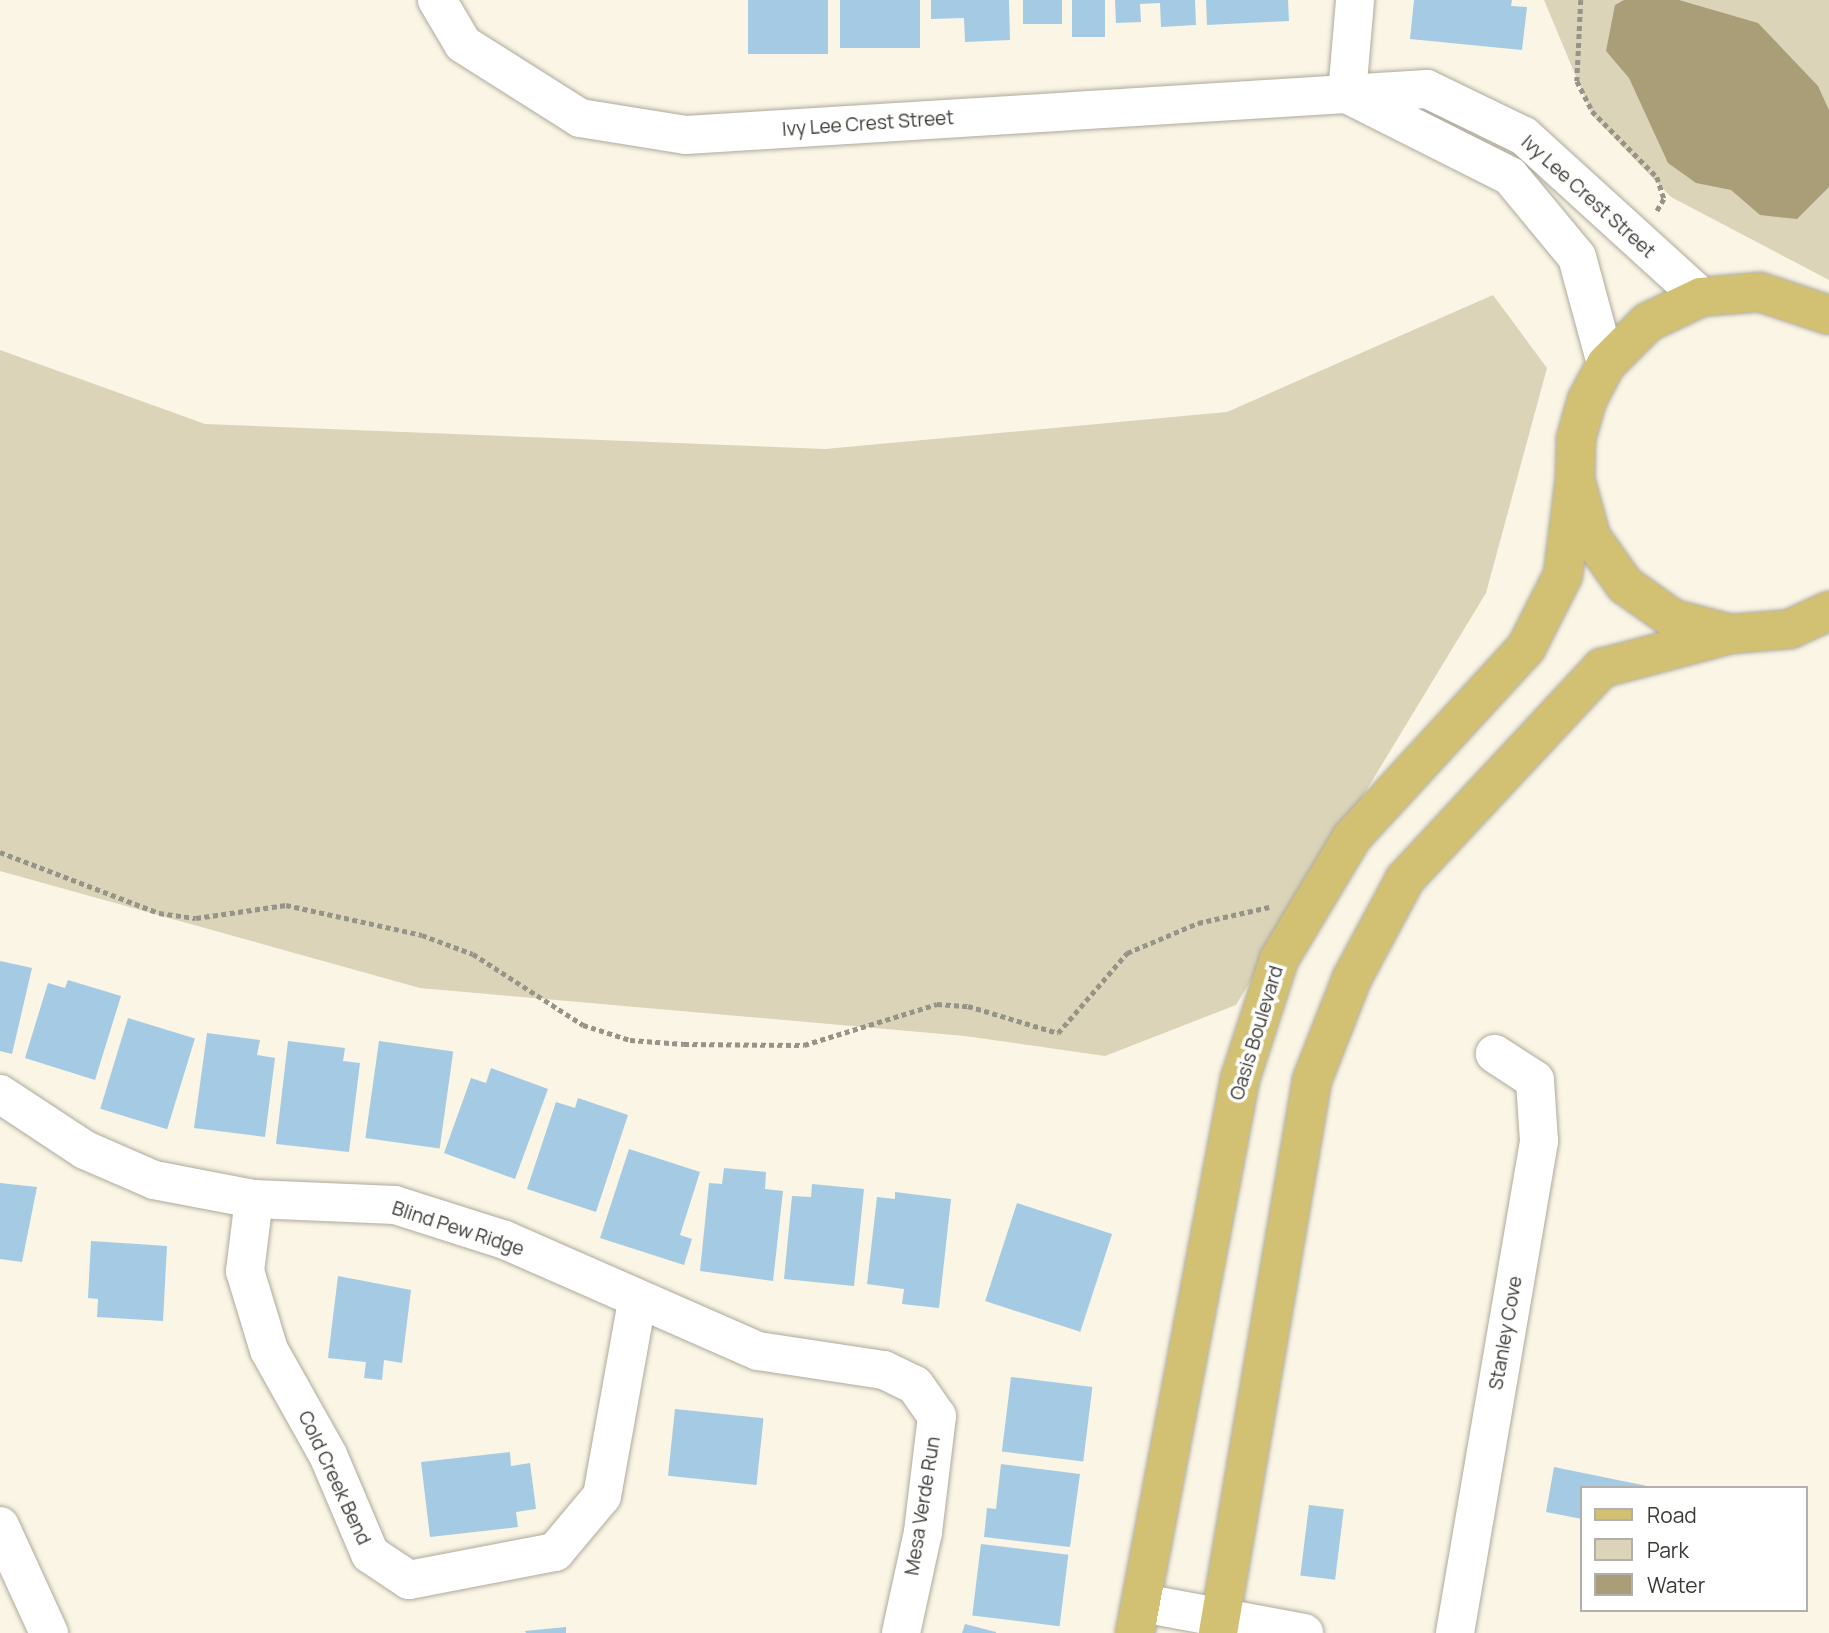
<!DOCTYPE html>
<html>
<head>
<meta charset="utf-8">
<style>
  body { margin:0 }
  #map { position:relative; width:1829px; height:1633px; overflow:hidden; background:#faf5e5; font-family:Manrope,sans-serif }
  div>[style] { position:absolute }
  .green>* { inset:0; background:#dbd4b9 }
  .water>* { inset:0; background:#a99e78 }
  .building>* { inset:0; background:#a4cbe3; transform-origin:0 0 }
  .path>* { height:4.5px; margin-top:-2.25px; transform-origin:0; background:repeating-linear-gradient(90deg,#969388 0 5px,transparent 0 8.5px) }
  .roads { filter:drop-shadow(0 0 2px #aeaa9b) drop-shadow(0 0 2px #aeaa9b) }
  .minor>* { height:38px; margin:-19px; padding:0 19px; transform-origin:19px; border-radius:19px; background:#fff }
  .major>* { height:38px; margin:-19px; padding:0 19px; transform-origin:19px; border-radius:19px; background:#d3c173 }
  span { translate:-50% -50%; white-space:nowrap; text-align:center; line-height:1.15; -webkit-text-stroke:7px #fff; paint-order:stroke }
  .street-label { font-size:19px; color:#3c3a34 }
  .legend { position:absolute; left:1580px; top:1486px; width:228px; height:126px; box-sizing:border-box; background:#fff; border:2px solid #b1b0ae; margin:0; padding:9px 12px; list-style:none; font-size:21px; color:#3c3a34 }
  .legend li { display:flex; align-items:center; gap:14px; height:35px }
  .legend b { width:35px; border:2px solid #b1b0ae }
</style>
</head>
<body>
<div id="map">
  <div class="green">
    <i style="clip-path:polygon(1544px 0,1829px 0,1829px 280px,1671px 197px,1592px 115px)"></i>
    <i style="clip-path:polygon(1493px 295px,1547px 368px,1486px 593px,1236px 1005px,1105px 1056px,965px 1036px,420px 988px,0 871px,0 350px,205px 424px,825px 449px,1227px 412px)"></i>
  </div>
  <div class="water">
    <i style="clip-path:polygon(1624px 0,1679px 0,1758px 23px,1818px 86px,1829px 110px,1829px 187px,1797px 219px,1760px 215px,1731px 190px,1696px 183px,1668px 163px,1629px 78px,1606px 51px,1615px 5px)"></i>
  </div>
  <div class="building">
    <i style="left:748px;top:0;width:80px;height:54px"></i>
    <i style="left:840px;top:0;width:80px;height:48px"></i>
    <i style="clip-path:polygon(931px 0,1009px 0,1010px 40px,965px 42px,964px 18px,931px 19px)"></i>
    <i style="left:1023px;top:0;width:39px;height:24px"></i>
    <i style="left:1072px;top:0;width:33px;height:37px"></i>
    <i style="clip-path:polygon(1115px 0,1195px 0,1196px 25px,1161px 27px,1160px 3px,1140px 4px,1141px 22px,1116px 23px)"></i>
    <i style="clip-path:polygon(1206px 0,1288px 0,1289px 21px,1207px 25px)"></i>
    <i style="clip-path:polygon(1414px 0,1512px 0,1511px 6px,1527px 7px,1522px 50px,1410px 39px)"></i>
    <i style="clip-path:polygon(0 961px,32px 968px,12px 1054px,0 1051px)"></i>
    <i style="clip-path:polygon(68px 980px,121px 996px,95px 1080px,25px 1058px,48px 983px,65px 988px)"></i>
    <i style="left:128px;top:1018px;width:70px;height:95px;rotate:17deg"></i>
    <i style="clip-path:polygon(207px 1033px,260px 1040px,257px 1055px,275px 1058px,265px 1137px,194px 1128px)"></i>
    <i style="clip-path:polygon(288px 1041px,345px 1048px,343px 1061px,360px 1063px,349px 1152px,276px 1144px)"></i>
    <i style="left:379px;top:1041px;width:75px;height:98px;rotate:8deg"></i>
    <i style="clip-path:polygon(491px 1068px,548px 1089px,515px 1179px,444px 1153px,471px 1078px,486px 1083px)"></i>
    <i style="clip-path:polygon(578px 1098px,628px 1115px,596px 1212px,527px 1189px,556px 1102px,575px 1108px)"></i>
    <i style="clip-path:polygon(629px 1149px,700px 1172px,680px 1235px,692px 1239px,684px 1265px,600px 1238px)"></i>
    <i style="clip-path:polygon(724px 1168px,766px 1172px,765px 1189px,783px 1191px,773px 1281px,700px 1271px,709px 1183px,722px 1184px)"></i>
    <i style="clip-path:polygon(0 1183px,37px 1187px,22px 1262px,0 1259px)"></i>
    <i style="clip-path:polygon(812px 1184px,864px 1189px,854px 1286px,784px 1279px,792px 1196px,811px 1197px)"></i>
    <i style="clip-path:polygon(895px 1192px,951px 1199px,939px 1308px,902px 1304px,904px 1289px,867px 1284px,877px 1197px,895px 1199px)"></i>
    <i style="left:1017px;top:1203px;width:100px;height:103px;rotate:18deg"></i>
    <i style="clip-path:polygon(91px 1241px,167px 1246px,163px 1321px,97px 1317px,98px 1299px,88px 1298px)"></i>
    <i style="clip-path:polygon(338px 1276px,411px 1290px,402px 1363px,384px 1360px,382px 1380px,364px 1378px,366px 1362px,328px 1358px)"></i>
    <i style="left:1011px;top:1377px;width:82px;height:75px;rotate:7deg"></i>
    <i style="left:675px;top:1409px;width:89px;height:67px;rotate:6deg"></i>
    <i style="clip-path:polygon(510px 1452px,511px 1466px,530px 1463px,536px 1509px,516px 1512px,518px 1527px,430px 1537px,421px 1462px)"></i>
    <i style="clip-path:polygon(1001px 1464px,1080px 1474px,1070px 1547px,984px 1537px,987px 1508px,996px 1509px)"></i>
    <i style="clip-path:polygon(1554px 1467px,1652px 1487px,1652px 1488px,1582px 1488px,1582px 1519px,1546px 1512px)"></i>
    <i style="left:1309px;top:1505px;width:35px;height:71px;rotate:7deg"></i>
    <i style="left:981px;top:1544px;width:88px;height:72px;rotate:7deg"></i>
    <i style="clip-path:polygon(965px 1624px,996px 1632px,996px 1633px,962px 1633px)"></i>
    <i style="clip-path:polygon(566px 1627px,566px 1633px,526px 1633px,525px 1631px)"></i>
  </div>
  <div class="path">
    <i style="left:1581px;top:0;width:81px;rotate:92.8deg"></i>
    <i style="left:1577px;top:81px;width:34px;rotate:63deg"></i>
    <i style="left:1592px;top:111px;width:93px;rotate:45.4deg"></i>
    <i style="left:1657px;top:177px;width:23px;rotate:72deg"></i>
    <i style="left:1664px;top:199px;width:14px;rotate:120deg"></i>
    <i style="left:0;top:852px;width:170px;rotate:21deg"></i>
    <i style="left:159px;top:913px;width:37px;rotate:8deg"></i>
    <i style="left:196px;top:918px;width:91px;rotate:-8.2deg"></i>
    <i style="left:286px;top:905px;width:139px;rotate:12.4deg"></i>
    <i style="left:422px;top:935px;width:54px;rotate:20.4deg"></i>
    <i style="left:473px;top:954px;width:131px;rotate:32.8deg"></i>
    <i style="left:583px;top:1025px;width:49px;rotate:17.7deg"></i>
    <i style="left:630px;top:1040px;width:54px;rotate:4.2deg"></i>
    <i style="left:684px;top:1044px;width:120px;rotate:0.5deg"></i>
    <i style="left:804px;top:1045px;width:139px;rotate:-17.1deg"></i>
    <i style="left:937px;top:1004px;width:31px;rotate:4deg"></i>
    <i style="left:968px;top:1006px;width:94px;rotate:16.7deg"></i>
    <i style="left:1058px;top:1033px;width:106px;rotate:-49.2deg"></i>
    <i style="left:1127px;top:953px;width:77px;rotate:-22.9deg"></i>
    <i style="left:1198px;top:923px;width:73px;rotate:-12.7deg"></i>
  </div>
  <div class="roads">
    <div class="minor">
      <i style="left:437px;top:0;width:51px;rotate:59.4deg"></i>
      <i style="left:463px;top:44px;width:138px;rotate:32.3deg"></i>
      <i style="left:580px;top:118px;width:107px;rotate:9.1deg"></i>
      <i style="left:686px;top:135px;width:742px;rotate:-3.55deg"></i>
      <i style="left:1427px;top:89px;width:108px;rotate:25.9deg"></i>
      <i style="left:1524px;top:136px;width:239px;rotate:42.3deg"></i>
      <i style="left:1347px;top:94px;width:94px;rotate:-85.1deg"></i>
      <i style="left:1349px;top:95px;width:180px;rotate:26.7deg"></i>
      <i style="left:1510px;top:176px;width:105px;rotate:50.4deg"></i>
      <i style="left:1577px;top:257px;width:111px;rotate:74.8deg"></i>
      <i style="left:0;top:1094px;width:102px;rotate:33.4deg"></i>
      <i style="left:85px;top:1150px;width:75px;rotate:23.5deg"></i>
      <i style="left:154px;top:1180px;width:102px;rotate:10.8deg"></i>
      <i style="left:254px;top:1199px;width:141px;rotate:2.4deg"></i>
      <i style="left:395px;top:1205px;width:115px;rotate:17.7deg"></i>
      <i style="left:505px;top:1240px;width:276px;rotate:23.7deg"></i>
      <i style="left:758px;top:1351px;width:127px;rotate:8.6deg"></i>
      <i style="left:884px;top:1370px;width:34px;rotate:26deg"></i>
      <i style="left:915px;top:1385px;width:38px;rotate:55deg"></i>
      <i style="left:937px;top:1416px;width:117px;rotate:96.9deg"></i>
      <i style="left:923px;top:1532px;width:103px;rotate:102.3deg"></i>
      <i style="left:254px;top:1199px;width:73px;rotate:97.1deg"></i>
      <i style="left:245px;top:1271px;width:83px;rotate:73.1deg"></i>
      <i style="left:269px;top:1350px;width:120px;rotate:60.7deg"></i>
      <i style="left:328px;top:1455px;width:108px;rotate:67deg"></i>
      <i style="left:370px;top:1554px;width:47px;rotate:33.7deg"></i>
      <i style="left:409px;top:1580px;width:149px;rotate:-10.9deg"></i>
      <i style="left:555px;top:1552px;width:73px;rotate:-50deg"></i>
      <i style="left:602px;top:1496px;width:198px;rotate:-79.8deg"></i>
      <i style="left:0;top:1526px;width:118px;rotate:65.4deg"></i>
      <i style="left:1142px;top:1603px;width:165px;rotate:10.5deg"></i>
      <i style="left:1455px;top:1633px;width:499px;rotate:-80.3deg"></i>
      <i style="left:1539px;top:1141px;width:61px;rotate:-93.8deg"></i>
      <i style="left:1535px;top:1080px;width:48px;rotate:-147deg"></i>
    </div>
    <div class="major">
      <i style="left:1829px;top:315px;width:73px;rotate:-161.6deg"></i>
      <i style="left:1760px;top:292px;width:59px;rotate:175.2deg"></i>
      <i style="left:1701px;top:297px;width:59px;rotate:154.7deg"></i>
      <i style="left:1648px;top:322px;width:59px;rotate:135deg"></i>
      <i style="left:1606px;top:364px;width:41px;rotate:117.8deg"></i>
      <i style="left:1587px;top:400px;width:41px;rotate:105.8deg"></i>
      <i style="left:1576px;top:439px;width:40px;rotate:91.4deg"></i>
      <i style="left:1575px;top:479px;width:60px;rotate:74.6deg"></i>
      <i style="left:1591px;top:537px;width:59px;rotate:54.7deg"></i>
      <i style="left:1625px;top:585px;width:59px;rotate:35.3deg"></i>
      <i style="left:1673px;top:619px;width:60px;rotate:14.5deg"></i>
      <i style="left:1731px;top:634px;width:59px;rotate:-4.8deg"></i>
      <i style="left:1790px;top:629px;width:43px;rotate:-24.8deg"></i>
      <i style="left:1135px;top:1633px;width:564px;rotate:-79.27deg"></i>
      <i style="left:1240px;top:1079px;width:126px;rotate:-72deg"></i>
      <i style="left:1279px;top:959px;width:142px;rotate:-59.1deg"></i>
      <i style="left:1352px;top:837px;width:257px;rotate:-47.4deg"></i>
      <i style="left:1526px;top:648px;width:82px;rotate:-63.1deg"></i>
      <i style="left:1563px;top:575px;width:97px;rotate:-82.9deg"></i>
      <i style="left:1218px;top:1633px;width:561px;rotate:-80.35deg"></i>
      <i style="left:1312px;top:1080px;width:110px;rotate:-68.6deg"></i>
      <i style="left:1352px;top:978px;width:112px;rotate:-61.8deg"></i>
      <i style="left:1405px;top:879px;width:289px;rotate:-47deg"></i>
      <i style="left:1602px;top:668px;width:133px;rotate:-14.8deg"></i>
    </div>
  </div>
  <div class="street-label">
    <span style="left:868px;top:124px;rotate:-4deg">Ivy Lee Crest Street</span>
    <span style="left:1588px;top:197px;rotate:42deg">Ivy Lee Crest Street</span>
    <span style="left:1257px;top:1033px;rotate:-73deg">Oasis Boulevard</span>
    <span style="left:458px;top:1229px;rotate:18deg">Blind Pew Ridge</span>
    <span style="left:1506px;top:1333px;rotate:-80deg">Stanley Cove</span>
    <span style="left:334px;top:1478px;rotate:65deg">Cold Creek Bend</span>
    <span style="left:923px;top:1506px;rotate:-81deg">Mesa Verde Run</span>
  </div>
  <ul class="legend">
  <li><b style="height:9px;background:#d3c173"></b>Road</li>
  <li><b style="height:19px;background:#dbd4b9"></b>Park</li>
  <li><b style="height:19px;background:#a99e78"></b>Water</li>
  </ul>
</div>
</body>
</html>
